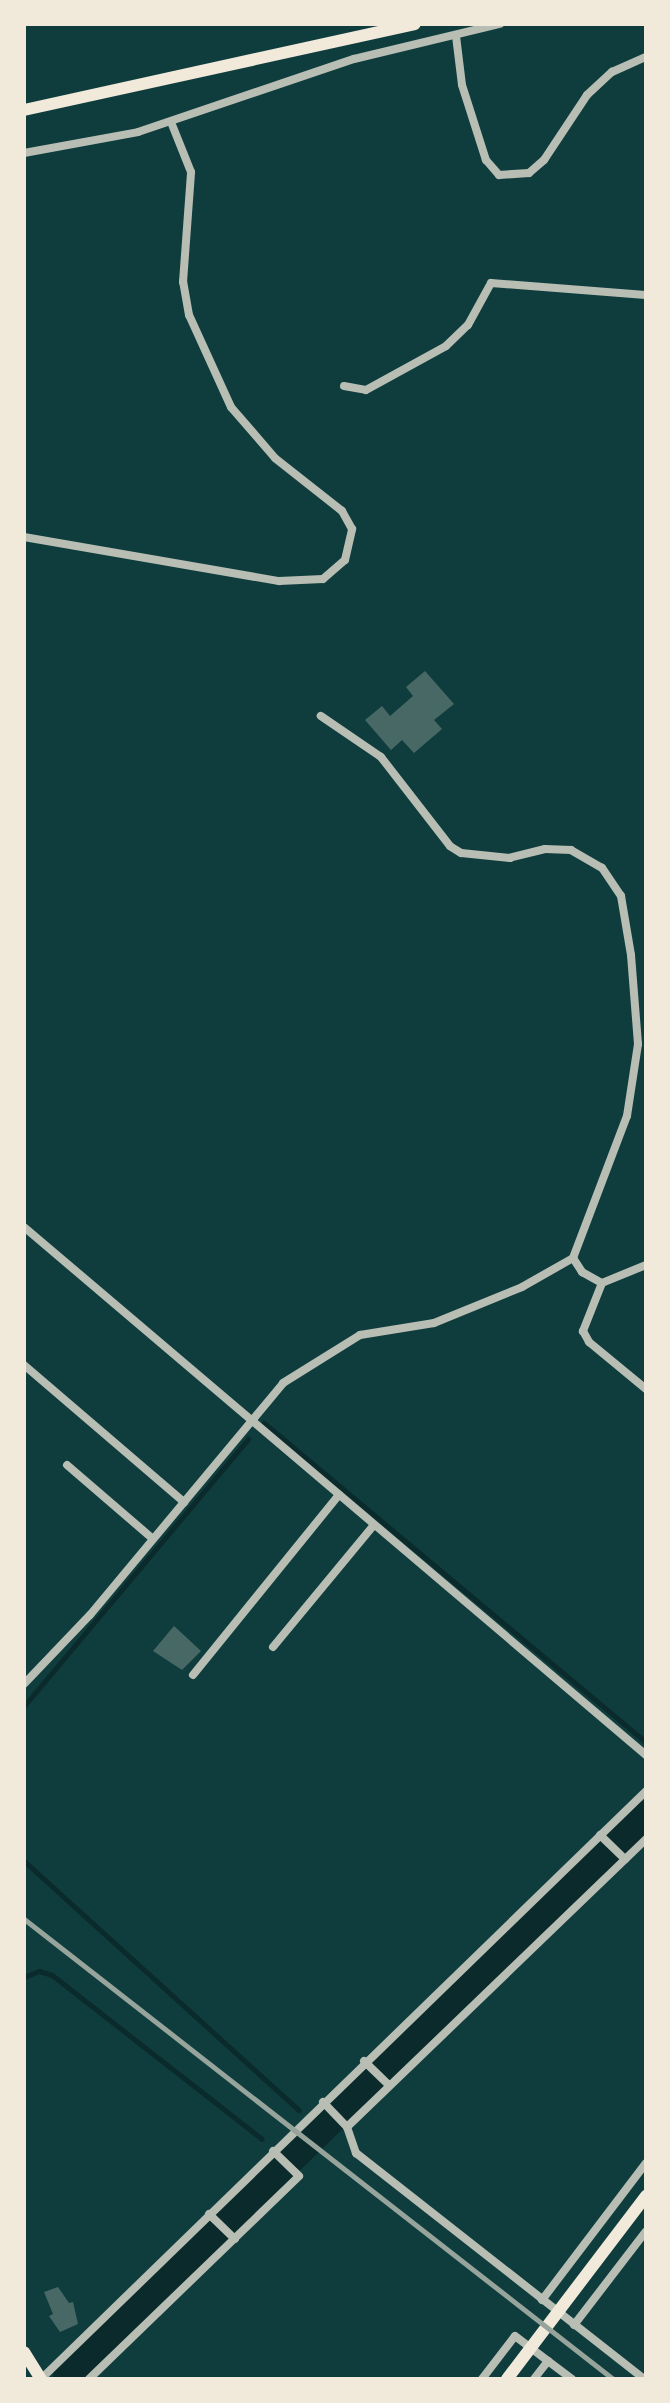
<!DOCTYPE html>
<html>
<head>
<meta charset="utf-8">
<style>
  body { margin:0 }
  #map { position:relative; width:670px; height:2403px; overflow:hidden; background:#0f3d3e; font-family:"PT Sans Narrow",sans-serif }
  div>[style] { position:absolute }
  .stream>* { height:5px; margin:-2.5px; padding:0 2.5px; transform-origin:2.5px; border-radius:2.5px; background:#0a2a2b }
  .river>* { height:28px; margin:-14px; padding:0 14px; transform-origin:14px; border-radius:14px; background:#0a2a2b }
  .building>* { inset:0; background:#486865 }
  .minor>* { height:8px; margin:-4px; padding:0 4px; transform-origin:4px; border-radius:4px; background:#b8beb3 }
  .primary>* { height:12px; margin:-6px; padding:0 6px; transform-origin:6px; border-radius:6px; background:#f1e9da }
  .trunk>* { height:12px; margin:-6px; padding:0 6px; transform-origin:6px; border-radius:6px; background:#f1e9da }
  .rail>* { height:5px; margin:-2.5px; padding:0 2.5px; transform-origin:2.5px; border-radius:2.5px; background:#97a49c }
  span { translate:-50% -50%; white-space:nowrap; text-align:center; line-height:1.15; -webkit-text-stroke:6px #f1e9da; paint-order:stroke }
  .frame { position:absolute; inset:0; border:26px solid #f1e9da; pointer-events:none }
</style>
</head>
<body>
<div id="map">
  <div class="stream">
    <i style="left:264px;top:1423px;width:498px;rotate:39.9deg"></i>
    <i style="left:24px;top:1706px;width:349px;rotate:-50deg"></i>
    <i style="left:24px;top:1861px;width:371px;rotate:42.2deg"></i>
    <i style="left:24px;top:1977px;width:16px;rotate:-22deg"></i>
    <i style="left:39px;top:1971px;width:14px;rotate:17deg"></i>
    <i style="left:52px;top:1975px;width:266px;rotate:38deg"></i>
    <i style="left:314px;top:2124px;width:9px;rotate:41deg"></i>
    <i style="left:284px;top:2155px;width:9px;rotate:36deg"></i>
  </div>
  <div class="river">
    <i style="left:67px;top:2377px;width:807px;rotate:-44.15deg"></i>
  </div>
  <div class="building">
    <i style="clip-path:polygon(425px 671px,454px 704px,434px 720px,442px 729px,414px 753px,402px 740px,391px 750px,365px 720px,382px 706px,390px 716px,413px 696px,406px 687px)"></i>
    <i style="clip-path:polygon(174px 1626px,201px 1651px,182px 1670px,153px 1651px)"></i>
    <i style="clip-path:polygon(58px 2287px,69px 2303px,73px 2302px,78px 2324px,60px 2332px,49px 2316px,53px 2314px,44px 2292px)"></i>
  </div>
  <div class="minor">
    <i style="left:456px;top:36px;width:49px;rotate:83deg"></i>
    <i style="left:462px;top:85px;width:79px;rotate:72.3deg"></i>
    <i style="left:486px;top:160px;width:20px;rotate:49deg"></i>
    <i style="left:499px;top:175px;width:30px;rotate:-4deg"></i>
    <i style="left:529px;top:173px;width:20px;rotate:-41deg"></i>
    <i style="left:544px;top:160px;width:78px;rotate:-56.5deg"></i>
    <i style="left:587px;top:95px;width:34px;rotate:-43deg"></i>
    <i style="left:612px;top:72px;width:37px;rotate:-24deg"></i>
    <i style="left:24px;top:153px;width:116px;rotate:-10.4deg"></i>
    <i style="left:138px;top:132px;width:228px;rotate:-18.7deg"></i>
    <i style="left:354px;top:59px;width:150px;rotate:-13.5deg"></i>
    <i style="left:344px;top:386px;width:22px;rotate:10deg"></i>
    <i style="left:366px;top:390px;width:91px;rotate:-28.8deg"></i>
    <i style="left:446px;top:346px;width:30px;rotate:-44deg"></i>
    <i style="left:468px;top:325px;width:48px;rotate:-61.3deg"></i>
    <i style="left:491px;top:283px;width:155px;rotate:4.4deg"></i>
    <i style="left:24px;top:537px;width:259px;rotate:9.8deg"></i>
    <i style="left:279px;top:581px;width:44px;rotate:-2.6deg"></i>
    <i style="left:323px;top:579px;width:29px;rotate:-41deg"></i>
    <i style="left:345px;top:560px;width:32px;rotate:-77deg"></i>
    <i style="left:352px;top:529px;width:21px;rotate:-119deg"></i>
    <i style="left:342px;top:511px;width:85px;rotate:-141.7deg"></i>
    <i style="left:275px;top:458px;width:67px;rotate:-130.8deg"></i>
    <i style="left:231px;top:407px;width:101px;rotate:-114.5deg"></i>
    <i style="left:189px;top:315px;width:34px;rotate:-100deg"></i>
    <i style="left:183px;top:282px;width:110px;rotate:-85.8deg"></i>
    <i style="left:191px;top:172px;width:54px;rotate:-111.8deg"></i>
    <i style="left:24px;top:1227px;width:816px;rotate:40.33deg"></i>
    <i style="left:573px;top:1258px;width:17px;rotate:57deg"></i>
    <i style="left:582px;top:1272px;width:23px;rotate:29deg"></i>
    <i style="left:646px;top:1265px;width:48px;rotate:157.8deg"></i>
    <i style="left:602px;top:1283px;width:52px;rotate:111.6deg"></i>
    <i style="left:583px;top:1331px;width:13px;rotate:61deg"></i>
    <i style="left:589px;top:1342px;width:74px;rotate:39.5deg"></i>
    <i style="left:24px;top:1365px;width:211px;rotate:40.6deg"></i>
    <i style="left:67px;top:1465px;width:113px;rotate:40.7deg"></i>
    <i style="left:273px;top:1647px;width:158px;rotate:-50.4deg"></i>
    <i style="left:193px;top:1675px;width:232px;rotate:-51deg"></i>
    <i style="left:24px;top:1684px;width:95px;rotate:-46.3deg"></i>
    <i style="left:90px;top:1615px;width:302px;rotate:-50.2deg"></i>
    <i style="left:283px;top:1383px;width:91px;rotate:-31.9deg"></i>
    <i style="left:360px;top:1335px;width:75px;rotate:-9.2deg"></i>
    <i style="left:434px;top:1323px;width:95px;rotate:-22.2deg"></i>
    <i style="left:522px;top:1287px;width:59px;rotate:-29.6deg"></i>
    <i style="left:573px;top:1258px;width:152px;rotate:-69.2deg"></i>
    <i style="left:627px;top:1116px;width:73px;rotate:-81.3deg"></i>
    <i style="left:638px;top:1044px;width:89px;rotate:-94.5deg"></i>
    <i style="left:631px;top:955px;width:60px;rotate:-99.6deg"></i>
    <i style="left:621px;top:896px;width:34px;rotate:-124deg"></i>
    <i style="left:602px;top:868px;width:36px;rotate:-150deg"></i>
    <i style="left:571px;top:850px;width:26px;rotate:-178deg"></i>
    <i style="left:545px;top:849px;width:36px;rotate:166deg"></i>
    <i style="left:510px;top:858px;width:49px;rotate:-174.2deg"></i>
    <i style="left:461px;top:853px;width:13px;rotate:-148deg"></i>
    <i style="left:450px;top:846px;width:113px;rotate:-127.8deg"></i>
    <i style="left:381px;top:757px;width:73px;rotate:-145.7deg"></i>
    <i style="left:600px;top:1835px;width:35px;rotate:44deg"></i>
    <i style="left:364px;top:2061px;width:35px;rotate:44deg"></i>
    <i style="left:323px;top:2102px;width:35px;rotate:46deg"></i>
    <i style="left:347px;top:2127px;width:28px;rotate:71deg"></i>
    <i style="left:356px;top:2153px;width:366px;rotate:38.1deg"></i>
    <i style="left:347px;top:2127px;width:415px;rotate:-43.9deg"></i>
    <i style="left:209px;top:2214px;width:36px;rotate:44deg"></i>
    <i style="left:542px;top:2300px;width:172px;rotate:-52.8deg"></i>
    <i style="left:574px;top:2325px;width:118px;rotate:-52.5deg"></i>
    <i style="left:548px;top:2361px;width:30px;rotate:37deg"></i>
    <i style="left:41px;top:2379px;width:844px;rotate:-44.18deg"></i>
    <i style="left:89px;top:2379px;width:292px;rotate:-44deg"></i>
    <i style="left:299px;top:2176px;width:36px;rotate:-136deg"></i>
    <i style="left:482px;top:2379px;width:54px;rotate:-52.5deg"></i>
    <i style="left:515px;top:2336px;width:41px;rotate:37.1deg"></i>
    <i style="left:548px;top:2361px;width:23px;rotate:128deg"></i>
  </div>
  <div class="primary">
    <i style="left:24px;top:2352px;width:32px;rotate:58deg"></i>
    <i style="left:507px;top:2379px;width:230px;rotate:-52.8deg"></i>
  </div>
  <div class="trunk">
    <i style="left:24px;top:110px;width:400px;rotate:-12.4deg"></i>
  </div>
  <div class="rail">
    <i style="left:24px;top:1919px;width:747px;rotate:37.99deg"></i>
  </div>
  <div class="frame"></div>
</div>
</body>
</html>
